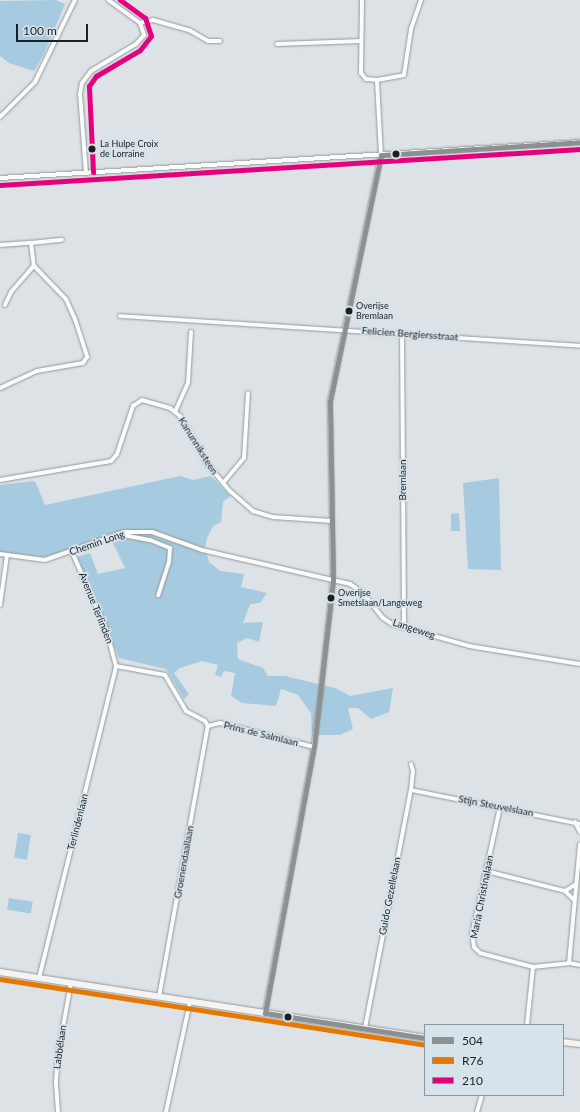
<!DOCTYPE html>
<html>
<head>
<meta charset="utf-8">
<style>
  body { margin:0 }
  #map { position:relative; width:580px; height:1112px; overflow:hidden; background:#dce2e6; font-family:Lato,sans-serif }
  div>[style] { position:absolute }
  .green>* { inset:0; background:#a6cbe0; transform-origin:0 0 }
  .roads { filter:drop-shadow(0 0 1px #93989b) drop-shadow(0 0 1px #93989b) }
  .street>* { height:4px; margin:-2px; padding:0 2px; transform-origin:2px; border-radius:2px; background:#fafbfb }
  .secondary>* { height:5.5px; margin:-2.75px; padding:0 2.75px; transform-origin:2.75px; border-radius:2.75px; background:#f6f4f2 }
  .bus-1>* { height:5px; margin:-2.5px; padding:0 2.5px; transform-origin:2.5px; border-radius:2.5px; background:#8d9091 }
  .bus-2>* { height:5px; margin:-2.5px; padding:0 2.5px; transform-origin:2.5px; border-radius:2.5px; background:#e47802 }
  .bus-3>* { height:5px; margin:-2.5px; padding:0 2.5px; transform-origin:2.5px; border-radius:2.5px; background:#e5007d }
  .dots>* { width:11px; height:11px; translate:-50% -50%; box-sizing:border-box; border:2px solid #d7e3eb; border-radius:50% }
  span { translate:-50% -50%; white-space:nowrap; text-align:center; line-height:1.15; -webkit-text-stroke:3.5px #d7e3eb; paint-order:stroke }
  .bus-label { font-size:9px; color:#1b2023 }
  .left { translate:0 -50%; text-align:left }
  .street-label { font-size:10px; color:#1b2023 }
  .legend { position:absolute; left:424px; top:1024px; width:140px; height:72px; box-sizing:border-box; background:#d7e3eb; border:1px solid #8c959b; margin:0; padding:5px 7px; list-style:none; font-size:12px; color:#1b2023 }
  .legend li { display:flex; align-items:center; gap:8px; height:20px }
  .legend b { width:20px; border:1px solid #8c959b }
  .scale { position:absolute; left:16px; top:24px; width:72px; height:18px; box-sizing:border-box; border:2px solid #1b2023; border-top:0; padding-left:5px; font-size:12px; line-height:14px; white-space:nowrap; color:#1b2023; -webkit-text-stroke:3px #d7e3eb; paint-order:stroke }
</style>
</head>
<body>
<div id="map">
  <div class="green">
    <i style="clip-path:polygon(56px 0,65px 4px,44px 54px,34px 71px,9px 63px,0 56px,0 1px)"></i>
    <i style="clip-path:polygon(180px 476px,193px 480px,211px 476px,230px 496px,223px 502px,221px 522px,213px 526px,207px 538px,205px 548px,209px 562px,220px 571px,244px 574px,241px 587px,267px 593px,260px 603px,250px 604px,243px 623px,263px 622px,259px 642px,247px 638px,237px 643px,238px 659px,263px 668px,268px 676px,285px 676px,335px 688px,350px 696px,393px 688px,389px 712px,371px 719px,358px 708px,348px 708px,353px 729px,340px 735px,312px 735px,311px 713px,298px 695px,281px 689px,276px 706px,242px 703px,231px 696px,235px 673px,224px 671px,221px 677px,215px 675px,218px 665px,202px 661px,180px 668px,174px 673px,189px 694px,184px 699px,166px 669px,119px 658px,77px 557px,90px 553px,98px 574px,125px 568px,111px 539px,43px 557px,0 552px,0 485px,35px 481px,45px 505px)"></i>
    <i style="clip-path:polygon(499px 478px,501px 570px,468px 569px,463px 483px)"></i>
    <i style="clip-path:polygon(459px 513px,460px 531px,451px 531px,451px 514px)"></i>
    <i style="left:18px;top:833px;width:13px;height:25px;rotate:9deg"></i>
    <i style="left:9px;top:898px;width:24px;height:12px;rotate:9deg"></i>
  </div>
  <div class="roads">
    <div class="street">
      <i style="left:362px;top:0;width:73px;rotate:90.8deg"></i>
      <i style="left:361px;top:73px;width:8px;rotate:50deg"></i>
      <i style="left:366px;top:79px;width:11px;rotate:5deg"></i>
      <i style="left:377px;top:80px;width:27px;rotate:-10deg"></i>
      <i style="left:404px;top:75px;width:47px;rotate:-81.3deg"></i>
      <i style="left:411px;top:29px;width:31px;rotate:-71deg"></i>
      <i style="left:140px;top:23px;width:13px;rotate:-13deg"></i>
      <i style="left:153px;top:20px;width:37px;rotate:16deg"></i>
      <i style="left:189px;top:30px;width:22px;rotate:30deg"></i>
      <i style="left:208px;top:41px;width:12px"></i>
      <i style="left:277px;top:44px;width:84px;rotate:-2deg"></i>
      <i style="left:0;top:117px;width:49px;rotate:-45deg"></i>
      <i style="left:35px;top:82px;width:91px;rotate:-64deg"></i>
      <i style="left:86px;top:173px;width:79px;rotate:-94.3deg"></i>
      <i style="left:80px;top:94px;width:11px;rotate:-80deg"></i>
      <i style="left:82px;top:83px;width:15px;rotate:-53deg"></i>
      <i style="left:91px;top:71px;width:52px;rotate:-31deg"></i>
      <i style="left:136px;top:44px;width:12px;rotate:-48deg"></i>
      <i style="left:144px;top:35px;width:13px;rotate:-108deg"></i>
      <i style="left:140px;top:23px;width:39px;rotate:-144deg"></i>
      <i style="left:0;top:178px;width:581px;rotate:-3.55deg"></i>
      <i style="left:31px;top:243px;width:31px;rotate:-6deg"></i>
      <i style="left:0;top:245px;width:31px;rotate:-4deg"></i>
      <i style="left:31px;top:243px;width:23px;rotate:83deg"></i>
      <i style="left:34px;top:266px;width:46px;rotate:45.9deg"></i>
      <i style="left:66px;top:299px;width:22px;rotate:66deg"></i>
      <i style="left:75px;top:319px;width:40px;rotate:72deg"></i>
      <i style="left:87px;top:357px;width:7px;rotate:124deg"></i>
      <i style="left:83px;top:363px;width:47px;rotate:170.1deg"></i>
      <i style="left:37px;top:371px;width:41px;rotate:155.3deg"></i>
      <i style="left:5px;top:305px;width:14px;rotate:-65deg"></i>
      <i style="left:11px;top:292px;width:35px;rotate:-49deg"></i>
      <i style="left:120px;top:316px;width:461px;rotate:3.7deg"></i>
      <i style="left:402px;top:333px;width:294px;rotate:89.6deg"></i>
      <i style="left:175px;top:412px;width:32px;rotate:-66deg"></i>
      <i style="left:188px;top:383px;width:51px;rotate:-86.6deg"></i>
      <i style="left:0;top:480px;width:113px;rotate:-9.7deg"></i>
      <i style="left:111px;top:461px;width:9px;rotate:-49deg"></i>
      <i style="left:117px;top:454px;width:51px;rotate:-71.6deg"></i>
      <i style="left:133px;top:406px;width:11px;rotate:-34deg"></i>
      <i style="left:142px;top:400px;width:29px;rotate:16deg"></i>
      <i style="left:170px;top:408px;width:13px;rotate:39deg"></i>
      <i style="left:180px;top:416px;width:56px;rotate:60.3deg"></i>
      <i style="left:208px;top:465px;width:34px;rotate:50deg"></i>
      <i style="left:230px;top:491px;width:30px;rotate:41deg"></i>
      <i style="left:253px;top:511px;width:21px;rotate:17deg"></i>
      <i style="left:273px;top:517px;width:59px;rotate:3.9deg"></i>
      <i style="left:223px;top:483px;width:33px;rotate:-50deg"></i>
      <i style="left:244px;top:458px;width:65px;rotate:-86.5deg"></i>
      <i style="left:118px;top:534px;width:33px;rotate:11deg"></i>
      <i style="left:150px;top:540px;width:22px;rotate:22deg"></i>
      <i style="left:170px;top:548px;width:14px;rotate:94deg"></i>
      <i style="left:169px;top:562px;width:35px;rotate:108deg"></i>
      <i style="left:0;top:554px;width:45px;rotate:7.6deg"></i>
      <i style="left:45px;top:560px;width:84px;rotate:-19.5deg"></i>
      <i style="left:124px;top:532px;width:28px"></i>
      <i style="left:152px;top:532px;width:53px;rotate:19.8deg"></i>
      <i style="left:202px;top:550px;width:152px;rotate:12.9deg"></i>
      <i style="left:350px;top:584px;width:14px;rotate:34deg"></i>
      <i style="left:362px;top:592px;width:33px;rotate:51deg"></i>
      <i style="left:383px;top:618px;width:11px;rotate:34deg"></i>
      <i style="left:392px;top:624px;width:80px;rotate:15.9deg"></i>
      <i style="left:469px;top:646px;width:112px;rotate:9.2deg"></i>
      <i style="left:0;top:605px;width:50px;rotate:-82deg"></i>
      <i style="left:116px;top:666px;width:50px;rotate:10.4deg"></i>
      <i style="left:165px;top:675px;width:42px;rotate:59.7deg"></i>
      <i style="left:186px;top:711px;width:21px;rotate:28deg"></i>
      <i style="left:205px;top:721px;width:6px;rotate:59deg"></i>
      <i style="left:208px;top:726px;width:12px;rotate:-14deg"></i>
      <i style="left:220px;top:723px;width:97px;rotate:14.3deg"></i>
      <i style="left:411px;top:790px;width:172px;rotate:11.4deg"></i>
      <i style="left:500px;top:807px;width:130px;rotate:102.4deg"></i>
      <i style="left:472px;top:934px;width:13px;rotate:81deg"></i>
      <i style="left:474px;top:947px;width:8px;rotate:45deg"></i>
      <i style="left:480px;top:953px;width:55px;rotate:14.8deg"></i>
      <i style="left:533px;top:967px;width:36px;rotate:-6deg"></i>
      <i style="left:569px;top:963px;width:11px;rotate:10deg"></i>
      <i style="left:575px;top:822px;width:11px;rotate:63deg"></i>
      <i style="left:486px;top:871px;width:81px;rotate:14.2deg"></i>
      <i style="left:565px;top:891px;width:13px;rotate:-32deg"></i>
      <i style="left:565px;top:891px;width:13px;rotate:45deg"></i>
      <i style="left:569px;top:963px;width:119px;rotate:-84.7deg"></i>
      <i style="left:39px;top:978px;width:321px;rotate:-76.1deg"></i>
      <i style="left:116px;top:666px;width:38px;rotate:-105deg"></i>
      <i style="left:106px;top:629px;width:84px;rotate:-113.8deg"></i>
      <i style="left:159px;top:997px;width:275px;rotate:-79.8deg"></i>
      <i style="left:265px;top:1013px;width:265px;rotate:-79.6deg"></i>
      <i style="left:313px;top:752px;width:63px;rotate:-82.6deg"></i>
      <i style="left:321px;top:690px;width:112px;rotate:-83.8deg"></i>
      <i style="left:333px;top:579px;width:178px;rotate:-91deg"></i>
      <i style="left:330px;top:401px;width:251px;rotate:-78.3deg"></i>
      <i style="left:381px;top:155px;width:75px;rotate:-93.1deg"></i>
      <i style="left:527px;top:1025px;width:58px;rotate:-84.1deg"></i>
      <i style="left:365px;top:1028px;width:242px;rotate:-79.1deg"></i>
      <i style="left:411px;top:790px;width:19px;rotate:-84deg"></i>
      <i style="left:413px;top:771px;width:7px;rotate:-106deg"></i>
      <i style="left:58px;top:1112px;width:31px;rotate:-94deg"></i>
      <i style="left:56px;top:1081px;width:26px;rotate:-86deg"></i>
      <i style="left:58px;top:1055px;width:73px;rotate:-79.8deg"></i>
      <i style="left:166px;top:1112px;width:113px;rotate:-77.7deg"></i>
      <i style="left:477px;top:1112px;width:18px;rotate:-74deg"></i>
    </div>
    <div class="secondary">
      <i style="left:0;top:972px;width:430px;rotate:8.8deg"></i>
      <i style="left:563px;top:1042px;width:17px;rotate:7deg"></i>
    </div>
  </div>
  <div class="bus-1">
    <i style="left:381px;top:155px;width:199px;rotate:-3.7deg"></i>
    <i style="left:265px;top:1013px;width:270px;rotate:-79.6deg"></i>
    <i style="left:314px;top:747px;width:169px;rotate:-83.5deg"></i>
    <i style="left:333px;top:579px;width:178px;rotate:-91deg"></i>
    <i style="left:330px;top:401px;width:251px;rotate:-78.3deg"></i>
    <i style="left:265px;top:1013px;width:162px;rotate:8.9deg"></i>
  </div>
  <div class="bus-2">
    <i style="left:0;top:979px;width:429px;rotate:8.8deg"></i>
  </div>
  <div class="bus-3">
    <i style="left:93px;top:172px;width:86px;rotate:-92.7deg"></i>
    <i style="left:89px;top:86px;width:12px;rotate:-55deg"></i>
    <i style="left:96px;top:76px;width:51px;rotate:-30.6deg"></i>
    <i style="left:140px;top:50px;width:18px;rotate:-52deg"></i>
    <i style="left:151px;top:36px;width:19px;rotate:-108deg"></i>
    <i style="left:145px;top:18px;width:31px;rotate:-144deg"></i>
    <i style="left:0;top:185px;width:581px;rotate:-3.55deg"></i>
  </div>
  <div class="dots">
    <i style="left:92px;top:149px;background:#1b2023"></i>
    <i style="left:396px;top:154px;background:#1b2023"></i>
    <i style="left:349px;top:311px;background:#1b2023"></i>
    <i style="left:331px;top:598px;background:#1b2023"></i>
    <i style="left:288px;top:1017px;background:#1b2023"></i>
  </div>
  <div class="bus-label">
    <span class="left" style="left:100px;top:149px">La Hulpe Croix<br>de Lorraine</span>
    <span class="left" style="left:356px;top:311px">Overijse<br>Bremlaan</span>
    <span class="left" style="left:338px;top:598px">Overijse<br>Smetslaan/Langeweg</span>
  </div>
  <div class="street-label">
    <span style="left:410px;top:334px;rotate:4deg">Felicien Bergiersstraat</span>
    <span style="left:198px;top:446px;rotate:58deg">Kanunniksteen</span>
    <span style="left:403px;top:480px;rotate:-90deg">Bremlaan</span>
    <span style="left:97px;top:543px;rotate:-19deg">Chemin Long</span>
    <span style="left:96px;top:608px;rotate:68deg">Avenue Terlinden</span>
    <span style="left:414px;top:629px;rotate:18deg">Langeweg</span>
    <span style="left:261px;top:734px;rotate:14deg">Prins de Salmlaan</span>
    <span style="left:496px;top:806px;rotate:11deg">Stijn Steuvelslaan</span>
    <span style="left:78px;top:822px;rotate:-76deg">Terlindenlaan</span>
    <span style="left:184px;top:862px;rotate:-80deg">Groenendaallaan</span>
    <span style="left:390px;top:896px;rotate:-79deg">Guido Gezellelaan</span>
    <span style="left:482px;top:897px;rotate:-79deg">Maria Christinalaan</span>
    <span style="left:60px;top:1047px;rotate:-82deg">Labbélaan</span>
  </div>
  <ul class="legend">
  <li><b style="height:5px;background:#8d9091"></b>504</li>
  <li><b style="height:5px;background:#e47802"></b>R76</li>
  <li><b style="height:5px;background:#e5007d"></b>210</li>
  </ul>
  <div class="scale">100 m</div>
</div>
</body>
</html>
